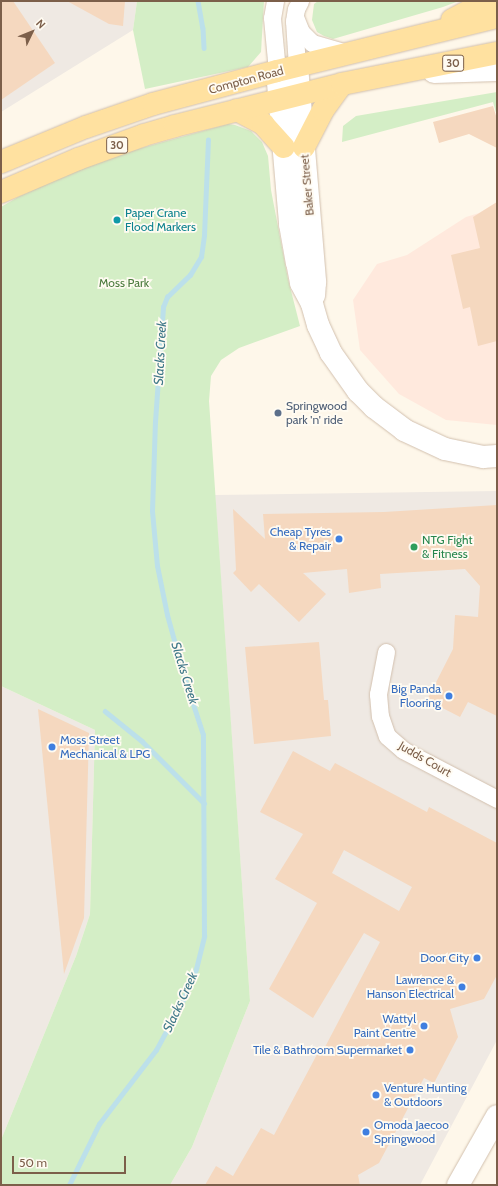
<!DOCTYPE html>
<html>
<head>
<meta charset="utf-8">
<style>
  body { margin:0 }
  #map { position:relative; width:498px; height:1186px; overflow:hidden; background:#fef7ea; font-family:Cabin,sans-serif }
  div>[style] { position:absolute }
  .commercial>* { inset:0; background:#ffe9dd }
  .industrial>* { inset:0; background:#efe9e3 }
  .green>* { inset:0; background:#d4eec6 }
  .stream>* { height:4.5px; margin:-2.25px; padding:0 2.25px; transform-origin:2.25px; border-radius:2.25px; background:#bce0ea }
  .building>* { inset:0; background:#f5d8bf }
  .roads { filter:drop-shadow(0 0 1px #d2c0ae) drop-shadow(0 0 1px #d2c0ae) }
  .street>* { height:17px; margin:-8.5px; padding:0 8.5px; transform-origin:8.5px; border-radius:8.5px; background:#fff }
  .secondary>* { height:22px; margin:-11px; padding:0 11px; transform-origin:11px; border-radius:11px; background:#fff }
  .primary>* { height:22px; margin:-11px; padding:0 11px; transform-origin:11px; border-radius:11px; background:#ffe1a0 }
  .dots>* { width:11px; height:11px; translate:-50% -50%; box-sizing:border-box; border:2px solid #fffbf2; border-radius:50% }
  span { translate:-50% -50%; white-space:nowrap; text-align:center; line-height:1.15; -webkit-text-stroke:3.5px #fffbf2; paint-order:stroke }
  .shield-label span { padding:1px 3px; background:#fffbf2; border:1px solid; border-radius:3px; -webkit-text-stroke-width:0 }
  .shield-label { font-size:11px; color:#7c5f4a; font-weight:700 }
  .street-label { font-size:12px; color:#7c5f4a }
  .culture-label { font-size:12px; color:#0d838f }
  .left { translate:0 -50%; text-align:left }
  .park-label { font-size:12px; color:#4c7c3e }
  .service-label { font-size:12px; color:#4e5e75 }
  .shop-label { font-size:12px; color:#366cbe }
  .right { translate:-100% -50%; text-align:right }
  .leisure-label { font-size:12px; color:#27864d }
  .water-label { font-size:13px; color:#3f7889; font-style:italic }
  .frame { position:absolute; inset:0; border:2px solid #7c5f4a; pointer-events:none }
  .north { position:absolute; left:12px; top:12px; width:40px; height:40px; -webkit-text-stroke:3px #fffbf2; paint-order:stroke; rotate:47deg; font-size:11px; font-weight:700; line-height:16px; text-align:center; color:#7c5f4a }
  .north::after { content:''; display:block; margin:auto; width:14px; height:18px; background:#7c5f4a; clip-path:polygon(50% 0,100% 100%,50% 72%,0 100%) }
  .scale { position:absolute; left:12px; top:1156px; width:114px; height:18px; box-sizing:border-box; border:2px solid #7c5f4a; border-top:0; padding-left:5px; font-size:12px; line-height:14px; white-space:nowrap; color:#7c5f4a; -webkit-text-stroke:3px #fffbf2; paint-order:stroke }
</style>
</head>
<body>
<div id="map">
  <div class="commercial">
    <i style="clip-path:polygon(497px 202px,497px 425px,446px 420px,399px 394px,360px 350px,353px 300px,377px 264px,407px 255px,466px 217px,479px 213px)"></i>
  </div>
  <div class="industrial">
    <i style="clip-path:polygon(1px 1px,137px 1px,133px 30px,1px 112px)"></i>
    <i style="clip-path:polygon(497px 491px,497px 1040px,420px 1185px,170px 1185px,192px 1147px,250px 1001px,215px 495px)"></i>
    <i style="clip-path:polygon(1px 686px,95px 730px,90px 914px,76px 956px,1px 1140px)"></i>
  </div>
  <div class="green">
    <i style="clip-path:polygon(137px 1px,264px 1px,261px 52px,248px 67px,145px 89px,133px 30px)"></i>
    <i style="clip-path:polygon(318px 1px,459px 1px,443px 7px,333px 39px,324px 36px,317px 32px,312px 20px,314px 4px)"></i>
    <i style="clip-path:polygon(497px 92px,497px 116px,493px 102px,342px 142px,343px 126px,356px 116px)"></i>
    <i style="clip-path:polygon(228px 124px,235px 125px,251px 131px,262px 142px,268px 156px,271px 190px,288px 279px,300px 326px,239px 348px,221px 360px,211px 376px,209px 401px,250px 1001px,192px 1147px,170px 1185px,1px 1185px,1px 1140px,76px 956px,90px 914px,95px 730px,1px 686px,1px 207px,18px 197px,98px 160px)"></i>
  </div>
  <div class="stream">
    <i style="left:198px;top:1px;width:27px;rotate:80deg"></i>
    <i style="left:203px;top:28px;width:20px;rotate:87deg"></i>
    <i style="left:105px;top:711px;width:48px;rotate:39deg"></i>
    <i style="left:142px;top:741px;width:88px;rotate:45deg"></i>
    <i style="left:69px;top:1185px;width:68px;rotate:-63.8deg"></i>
    <i style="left:99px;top:1124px;width:93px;rotate:-52.4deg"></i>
    <i style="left:156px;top:1050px;width:55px;rotate:-61.6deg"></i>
    <i style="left:182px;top:1002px;width:36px;rotate:-67deg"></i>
    <i style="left:196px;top:969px;width:34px;rotate:-76deg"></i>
    <i style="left:204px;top:936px;width:201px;rotate:-90.3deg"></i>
    <i style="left:203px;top:735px;width:58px;rotate:-108.1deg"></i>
    <i style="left:185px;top:680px;width:67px;rotate:-105.5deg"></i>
    <i style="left:167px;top:615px;width:50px;rotate:-101.5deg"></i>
    <i style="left:157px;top:566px;width:55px;rotate:-95.2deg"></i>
    <i style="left:152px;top:511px;width:89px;rotate:-88.1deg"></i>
    <i style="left:155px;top:422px;width:115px;rotate:-86deg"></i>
    <i style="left:163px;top:307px;width:11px;rotate:-68deg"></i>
    <i style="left:167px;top:297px;width:32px;rotate:-44deg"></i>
    <i style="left:190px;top:275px;width:21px;rotate:-59deg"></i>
    <i style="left:201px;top:257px;width:22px;rotate:-82deg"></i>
    <i style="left:204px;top:235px;width:95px;rotate:-87.6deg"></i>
  </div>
  <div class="building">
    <i style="clip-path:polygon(1px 1px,13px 1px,55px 63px,1px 100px)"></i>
    <i style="clip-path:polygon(67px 1px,125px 1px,123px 26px,109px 24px)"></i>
    <i style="clip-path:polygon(493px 106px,497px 119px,497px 148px,469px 134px,439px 143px,433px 122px)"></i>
    <i style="clip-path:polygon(497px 202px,497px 341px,478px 346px,470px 307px,463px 309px,451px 255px,480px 248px,473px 217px)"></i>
    <i style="clip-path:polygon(497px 505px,497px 716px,468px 702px,460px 717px,427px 700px,453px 649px,455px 615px,478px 617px,480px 586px,465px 569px,380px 574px,381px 588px,349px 593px,347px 569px,303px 573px,326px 594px,299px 622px,259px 584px,251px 592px,233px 573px,236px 570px,233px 509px,265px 539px,263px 514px,384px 512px)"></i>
    <i style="clip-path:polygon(319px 642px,324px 700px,328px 700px,331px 736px,254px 744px,245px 647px)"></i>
    <i style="clip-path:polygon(38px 709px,89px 733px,84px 918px,64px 974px)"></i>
    <i style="clip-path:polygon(evenodd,293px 751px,330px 771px,335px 763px,427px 812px,429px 807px,497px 843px,497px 975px,484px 999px,450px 1009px,458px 1037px,434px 1083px,424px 1078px,379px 1163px,358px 1175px,360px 1185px,205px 1185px,216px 1166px,233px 1176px,261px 1128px,274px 1135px,321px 1047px,324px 1049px,380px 942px,364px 933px,313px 1018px,269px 989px,317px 903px,275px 879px,303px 834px,260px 812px,293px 751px,344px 850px,412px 887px,399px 911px,332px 873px,344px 850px)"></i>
  </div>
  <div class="roads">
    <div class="street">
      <i style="left:275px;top:1px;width:17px;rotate:100deg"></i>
      <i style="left:272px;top:18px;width:53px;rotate:84.6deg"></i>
      <i style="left:295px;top:17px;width:16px;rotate:68deg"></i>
      <i style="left:301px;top:32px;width:16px;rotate:45deg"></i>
      <i style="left:312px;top:43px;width:37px;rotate:16deg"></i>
      <i style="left:297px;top:66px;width:45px;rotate:-93.8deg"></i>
      <i style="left:294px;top:21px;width:12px;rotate:-81deg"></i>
      <i style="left:296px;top:9px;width:9px;rotate:-63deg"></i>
      <i style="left:386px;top:652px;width:43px;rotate:100.8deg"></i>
      <i style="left:378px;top:694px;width:22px;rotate:85deg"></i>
      <i style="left:380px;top:716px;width:21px;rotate:71deg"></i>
      <i style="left:387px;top:736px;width:21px;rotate:41deg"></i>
      <i style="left:403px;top:750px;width:106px;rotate:27.5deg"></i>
    </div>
    <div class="secondary">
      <i style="left:297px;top:66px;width:217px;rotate:85.2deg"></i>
      <i style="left:315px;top:282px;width:13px;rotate:94deg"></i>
      <i style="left:277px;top:71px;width:154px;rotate:85.1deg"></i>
      <i style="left:290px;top:224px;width:39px;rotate:80deg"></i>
      <i style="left:297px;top:262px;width:21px;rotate:79deg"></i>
      <i style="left:301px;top:283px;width:24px;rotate:62deg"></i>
      <i style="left:312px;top:304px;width:22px;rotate:74deg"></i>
      <i style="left:318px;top:325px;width:31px;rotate:65deg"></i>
      <i style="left:331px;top:353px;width:47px;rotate:54.6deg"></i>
      <i style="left:358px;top:391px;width:23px;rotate:45deg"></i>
      <i style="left:374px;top:407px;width:38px;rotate:37deg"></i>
      <i style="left:404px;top:430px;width:45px;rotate:24.9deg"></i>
      <i style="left:445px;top:449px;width:39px;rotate:12deg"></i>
      <i style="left:483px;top:457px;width:14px;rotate:-4deg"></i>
      <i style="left:434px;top:72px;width:63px;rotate:-1.8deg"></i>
      <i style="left:458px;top:1185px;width:79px;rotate:-60.5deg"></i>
    </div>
    <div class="primary">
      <i style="left:452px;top:20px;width:40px;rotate:-28deg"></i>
      <i style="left:237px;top:110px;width:30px;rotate:28deg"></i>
      <i style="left:263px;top:124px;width:31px;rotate:48deg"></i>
      <i style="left:304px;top:147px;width:42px;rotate:-62.8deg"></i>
      <i style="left:323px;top:110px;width:32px;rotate:-54deg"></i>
      <i style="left:1px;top:162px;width:92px;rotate:-22.4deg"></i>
      <i style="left:86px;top:127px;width:71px;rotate:-18.9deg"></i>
      <i style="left:153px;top:104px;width:128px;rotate:-14.9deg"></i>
      <i style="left:277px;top:71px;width:227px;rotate:-13.8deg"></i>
      <i style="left:1px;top:192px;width:84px;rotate:-23.2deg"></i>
      <i style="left:78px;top:159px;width:70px;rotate:-20deg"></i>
      <i style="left:144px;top:135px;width:32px;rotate:-16deg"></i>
      <i style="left:175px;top:126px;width:172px;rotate:-14.1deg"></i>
      <i style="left:342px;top:84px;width:158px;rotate:-11.3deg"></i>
    </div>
  </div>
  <div class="dots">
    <i style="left:117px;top:220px;background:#0f9aa8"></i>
    <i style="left:278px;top:413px;background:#5c6f8a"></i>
    <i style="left:339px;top:539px;background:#3f7fe0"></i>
    <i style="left:414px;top:547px;background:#2e9e5b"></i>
    <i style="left:449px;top:696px;background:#3f7fe0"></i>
    <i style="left:52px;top:747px;background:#3f7fe0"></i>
    <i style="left:477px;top:958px;background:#3f7fe0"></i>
    <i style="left:462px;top:987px;background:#3f7fe0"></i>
    <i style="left:424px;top:1026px;background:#3f7fe0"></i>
    <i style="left:410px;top:1050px;background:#3f7fe0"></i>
    <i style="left:376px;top:1095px;background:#3f7fe0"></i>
    <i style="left:366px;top:1132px;background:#3f7fe0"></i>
  </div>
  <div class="shield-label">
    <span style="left:453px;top:63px">30</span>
    <span style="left:117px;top:145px">30</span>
  </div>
  <div class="street-label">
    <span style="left:246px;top:80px;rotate:-15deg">Compton Road</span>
    <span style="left:307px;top:185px;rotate:-95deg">Baker Street</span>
    <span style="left:425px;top:759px;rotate:30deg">Judds Court</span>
  </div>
  <div class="culture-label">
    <span class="left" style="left:125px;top:220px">Paper Crane<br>Flood Markers</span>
  </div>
  <div class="park-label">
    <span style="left:124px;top:283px">Moss Park</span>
  </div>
  <div class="service-label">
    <span class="left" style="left:286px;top:413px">Springwood<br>park 'n' ride</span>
  </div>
  <div class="shop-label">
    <span class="right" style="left:331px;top:539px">Cheap Tyres<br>&amp; Repair</span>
    <span class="right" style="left:441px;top:696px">Big Panda<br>Flooring</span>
    <span class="left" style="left:60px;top:747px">Moss Street<br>Mechanical &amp; LPG</span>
    <span class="right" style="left:469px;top:958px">Door City</span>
    <span class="right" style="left:454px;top:987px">Lawrence &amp;<br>Hanson Electrical</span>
    <span class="right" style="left:416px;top:1026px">Wattyl<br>Paint Centre</span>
    <span class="right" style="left:402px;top:1050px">Tile &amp; Bathroom Supermarket</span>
    <span class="left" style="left:384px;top:1095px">Venture Hunting<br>&amp; Outdoors</span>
    <span class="left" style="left:374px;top:1132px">Omoda Jaecoo<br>Springwood</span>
  </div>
  <div class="leisure-label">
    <span class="left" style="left:422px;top:547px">NTG Fight<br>&amp; Fitness</span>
  </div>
  <div class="water-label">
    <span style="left:160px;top:353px;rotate:-87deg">Slacks Creek</span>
    <span style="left:185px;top:673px;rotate:73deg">Slacks Creek</span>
    <span style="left:180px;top:1002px;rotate:-65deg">Slacks Creek</span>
  </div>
  <div class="frame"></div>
  <div class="north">N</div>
  <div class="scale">50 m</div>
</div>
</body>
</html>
